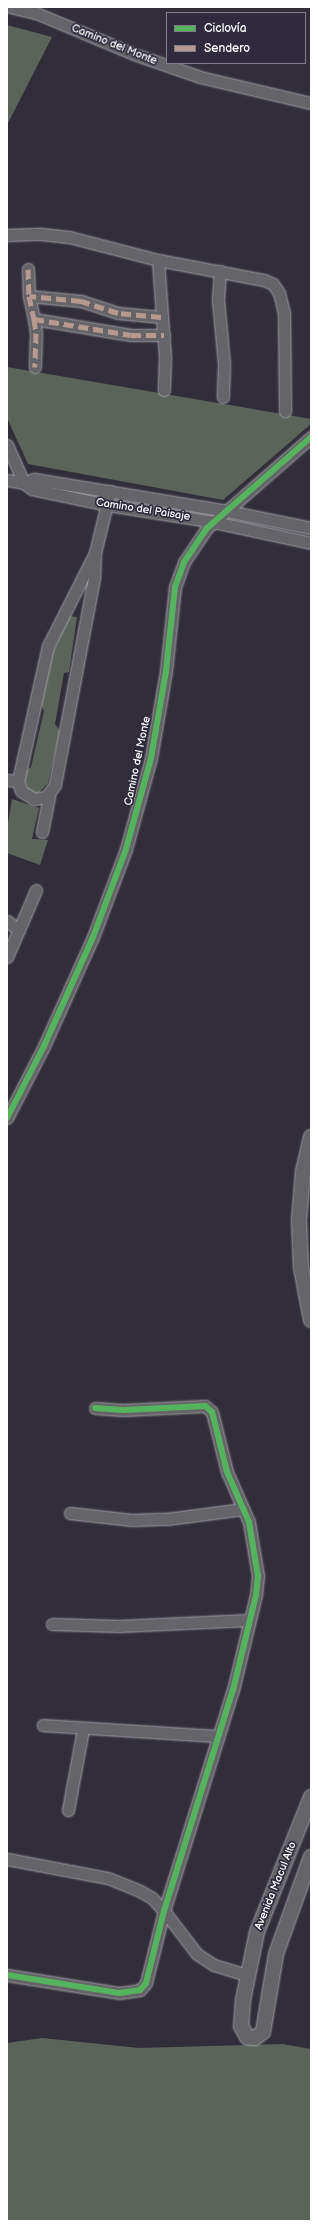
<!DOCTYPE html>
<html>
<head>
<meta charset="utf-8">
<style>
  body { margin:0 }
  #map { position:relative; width:318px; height:2228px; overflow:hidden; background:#312e39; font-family:"Balsamiq Sans",sans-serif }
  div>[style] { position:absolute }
  .green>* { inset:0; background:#5b635a }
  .roads { filter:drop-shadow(0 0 1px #a2a1a6) drop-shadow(0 0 1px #a2a1a6) }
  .minor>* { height:11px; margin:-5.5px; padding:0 5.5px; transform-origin:5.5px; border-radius:5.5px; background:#656469 }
  .tertiary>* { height:14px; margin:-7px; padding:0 7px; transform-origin:7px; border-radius:7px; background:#656469 }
  .quiet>* { height:5px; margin-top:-2.5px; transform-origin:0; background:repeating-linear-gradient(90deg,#b69a8f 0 10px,transparent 0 15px) }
  .cycleway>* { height:6px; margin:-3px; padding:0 3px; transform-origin:3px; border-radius:3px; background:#56b35d }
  span { translate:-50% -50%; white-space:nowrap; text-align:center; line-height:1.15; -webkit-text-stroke:3.5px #2f2a3d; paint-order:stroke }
  .street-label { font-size:11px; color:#fff }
  .frame { position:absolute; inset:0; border:8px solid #fff; pointer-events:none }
  .legend { position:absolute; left:166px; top:12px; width:140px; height:52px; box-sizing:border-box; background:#2f2a3d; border:1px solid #827f8b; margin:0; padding:5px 7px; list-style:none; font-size:12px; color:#fff }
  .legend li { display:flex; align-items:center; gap:8px; height:20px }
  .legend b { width:20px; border:1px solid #827f8b }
</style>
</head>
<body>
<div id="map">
  <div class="green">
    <i style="clip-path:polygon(7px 25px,52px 37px,7px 125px)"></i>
    <i style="clip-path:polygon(7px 367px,311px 419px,311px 424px,223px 500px,28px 464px,7px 418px)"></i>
    <i style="clip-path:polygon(69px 616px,77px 617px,69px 672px,64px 673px,55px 724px,60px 731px,48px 783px,37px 795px,29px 792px,24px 779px,25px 771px,31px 767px,44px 711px,41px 705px,52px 655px)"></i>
    <i style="clip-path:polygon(12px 799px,39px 808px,32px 839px,48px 840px,40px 865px,7px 853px,7px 829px)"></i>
    <i style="clip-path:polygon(42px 2038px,139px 2048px,283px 2044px,311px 2049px,311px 2221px,7px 2221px,7px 2043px)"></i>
  </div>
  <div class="roads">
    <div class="minor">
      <i style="left:10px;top:7px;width:27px;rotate:13deg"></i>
      <i style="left:36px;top:13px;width:106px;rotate:22.7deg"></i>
      <i style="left:134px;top:54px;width:70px;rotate:19.2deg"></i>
      <i style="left:200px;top:77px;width:114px;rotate:13.2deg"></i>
      <i style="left:7px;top:235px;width:34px;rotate:-2deg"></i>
      <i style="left:41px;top:234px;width:28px;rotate:6deg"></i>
      <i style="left:69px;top:237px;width:92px;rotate:14.5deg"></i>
      <i style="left:158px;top:260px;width:108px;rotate:10.7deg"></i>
      <i style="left:264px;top:280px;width:10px;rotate:24deg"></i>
      <i style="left:273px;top:284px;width:11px;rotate:56deg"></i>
      <i style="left:279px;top:293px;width:21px;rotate:76deg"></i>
      <i style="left:284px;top:313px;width:98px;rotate:89.4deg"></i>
      <i style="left:158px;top:260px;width:97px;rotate:85.9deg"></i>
      <i style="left:165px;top:357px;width:33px;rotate:92deg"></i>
      <i style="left:28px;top:269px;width:27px;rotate:88deg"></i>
      <i style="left:220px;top:271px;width:29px;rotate:94deg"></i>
      <i style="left:218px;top:300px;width:64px;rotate:84.6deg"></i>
      <i style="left:224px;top:364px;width:33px;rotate:92deg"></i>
      <i style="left:161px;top:317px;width:43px;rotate:-174.7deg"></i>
      <i style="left:118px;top:313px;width:39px;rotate:-162deg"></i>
      <i style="left:81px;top:301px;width:52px;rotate:-174.5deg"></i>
      <i style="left:29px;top:296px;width:24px;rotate:78deg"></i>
      <i style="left:34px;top:319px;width:98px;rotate:9.4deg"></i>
      <i style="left:131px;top:335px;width:33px"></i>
      <i style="left:34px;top:319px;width:14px;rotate:82deg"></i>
      <i style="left:36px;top:333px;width:34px;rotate:92deg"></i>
      <i style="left:7px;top:445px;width:42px;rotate:65.9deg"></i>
      <i style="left:7px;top:480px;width:17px;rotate:10deg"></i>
      <i style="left:24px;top:483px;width:10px;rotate:37deg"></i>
      <i style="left:32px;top:489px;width:78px;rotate:11.9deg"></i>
      <i style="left:108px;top:505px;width:107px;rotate:9.1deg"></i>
      <i style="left:214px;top:522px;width:99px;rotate:12.2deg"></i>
      <i style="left:24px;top:483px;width:11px;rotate:-22deg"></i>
      <i style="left:34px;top:479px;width:196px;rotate:9.4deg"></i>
      <i style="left:227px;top:511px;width:86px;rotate:11.4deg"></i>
      <i style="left:95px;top:553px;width:25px;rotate:92deg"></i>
      <i style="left:94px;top:578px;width:211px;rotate:100.7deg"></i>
      <i style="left:55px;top:785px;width:15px;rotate:127deg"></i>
      <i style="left:46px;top:797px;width:12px;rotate:171deg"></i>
      <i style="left:34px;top:799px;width:15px;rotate:-148deg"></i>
      <i style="left:21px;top:791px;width:10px;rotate:-107deg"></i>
      <i style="left:18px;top:781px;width:138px;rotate:-77.5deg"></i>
      <i style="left:48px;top:646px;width:104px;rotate:-63.2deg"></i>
      <i style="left:95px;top:553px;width:64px;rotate:-76.4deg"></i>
      <i style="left:7px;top:780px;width:11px;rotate:5deg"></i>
      <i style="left:42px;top:832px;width:38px;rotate:-79deg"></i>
      <i style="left:7px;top:921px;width:15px;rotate:37deg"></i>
      <i style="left:7px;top:957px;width:73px;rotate:-66.6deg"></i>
      <i style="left:7px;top:1118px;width:81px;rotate:-62.8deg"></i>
      <i style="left:44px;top:1046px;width:120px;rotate:-65.8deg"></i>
      <i style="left:93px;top:937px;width:94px;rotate:-69.4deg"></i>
      <i style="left:126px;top:849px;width:94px;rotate:-74.6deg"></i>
      <i style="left:151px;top:758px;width:88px;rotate:-80.2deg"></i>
      <i style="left:166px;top:671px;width:84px;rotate:-83.9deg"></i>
      <i style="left:175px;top:587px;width:27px;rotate:-70deg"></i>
      <i style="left:184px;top:562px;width:40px;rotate:-56deg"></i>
      <i style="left:206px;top:529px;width:140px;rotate:-41.2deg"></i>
      <i style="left:70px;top:1513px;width:62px;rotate:6.4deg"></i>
      <i style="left:132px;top:1520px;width:35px;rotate:-2deg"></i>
      <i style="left:167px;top:1519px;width:77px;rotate:-7.5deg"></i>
      <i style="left:52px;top:1624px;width:67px;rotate:1.7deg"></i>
      <i style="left:119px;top:1626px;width:130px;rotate:-2.6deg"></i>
      <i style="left:43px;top:1725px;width:176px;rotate:3.6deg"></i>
      <i style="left:68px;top:1810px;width:82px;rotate:-79.5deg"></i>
      <i style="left:7px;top:1859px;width:103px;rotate:10.7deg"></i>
      <i style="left:108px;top:1878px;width:35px;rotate:22deg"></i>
      <i style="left:140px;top:1891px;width:14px;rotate:30deg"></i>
      <i style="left:152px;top:1898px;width:18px;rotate:47deg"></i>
      <i style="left:164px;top:1911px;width:54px;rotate:52.5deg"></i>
      <i style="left:197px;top:1954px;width:20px;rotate:33deg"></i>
      <i style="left:214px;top:1965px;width:34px;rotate:17deg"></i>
      <i style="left:7px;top:1975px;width:113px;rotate:9.1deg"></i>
      <i style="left:119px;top:1993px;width:21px;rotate:-8deg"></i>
      <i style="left:140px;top:1990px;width:9px;rotate:-49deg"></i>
      <i style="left:146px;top:1983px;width:74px;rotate:-76deg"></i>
      <i style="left:164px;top:1911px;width:232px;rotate:-72.7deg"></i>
      <i style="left:233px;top:1690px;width:98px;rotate:-76.4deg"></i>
      <i style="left:256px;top:1595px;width:19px;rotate:-84deg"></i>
      <i style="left:258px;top:1576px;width:55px;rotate:-99.5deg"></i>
      <i style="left:249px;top:1522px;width:55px;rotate:-113.7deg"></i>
      <i style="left:227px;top:1472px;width:62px;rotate:-104deg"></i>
      <i style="left:212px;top:1412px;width:9px;rotate:-139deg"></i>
      <i style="left:205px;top:1406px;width:82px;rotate:177.2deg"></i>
      <i style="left:123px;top:1410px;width:28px;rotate:-176deg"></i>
    </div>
    <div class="tertiary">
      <i style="left:311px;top:1137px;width:36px;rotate:103deg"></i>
      <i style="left:303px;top:1172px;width:48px;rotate:94.8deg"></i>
      <i style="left:299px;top:1220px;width:47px;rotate:87.6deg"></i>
      <i style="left:301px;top:1267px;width:54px;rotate:79.3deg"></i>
      <i style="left:311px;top:1797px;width:145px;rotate:111.8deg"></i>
      <i style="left:257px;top:1932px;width:69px;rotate:101.6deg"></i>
      <i style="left:243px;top:2000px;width:26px;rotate:94deg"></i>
      <i style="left:241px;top:2026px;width:13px;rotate:61deg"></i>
      <i style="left:247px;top:2037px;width:8px;rotate:7deg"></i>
      <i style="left:255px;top:2038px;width:10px;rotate:-37deg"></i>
      <i style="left:263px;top:2032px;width:79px;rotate:-80.5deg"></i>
      <i style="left:276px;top:1954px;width:103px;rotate:-70.2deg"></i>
    </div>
  </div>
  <div class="quiet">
    <i style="left:28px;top:269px;width:27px;rotate:88deg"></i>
    <i style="left:161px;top:317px;width:43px;rotate:-174.7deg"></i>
    <i style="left:118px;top:313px;width:39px;rotate:-162deg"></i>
    <i style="left:81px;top:301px;width:52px;rotate:-174.5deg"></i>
    <i style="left:29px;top:296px;width:24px;rotate:78deg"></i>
    <i style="left:34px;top:319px;width:98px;rotate:9.4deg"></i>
    <i style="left:131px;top:335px;width:33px"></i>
    <i style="left:34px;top:319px;width:14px;rotate:82deg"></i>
    <i style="left:36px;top:333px;width:34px;rotate:92deg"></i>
  </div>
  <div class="cycleway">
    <i style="left:7px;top:1118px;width:81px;rotate:-62.8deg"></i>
    <i style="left:44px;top:1046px;width:120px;rotate:-65.8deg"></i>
    <i style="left:93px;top:937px;width:94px;rotate:-69.4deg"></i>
    <i style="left:126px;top:849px;width:94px;rotate:-74.6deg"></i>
    <i style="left:151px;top:758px;width:88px;rotate:-80.2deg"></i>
    <i style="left:166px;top:671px;width:84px;rotate:-83.9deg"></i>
    <i style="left:175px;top:587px;width:27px;rotate:-70deg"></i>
    <i style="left:184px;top:562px;width:40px;rotate:-56deg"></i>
    <i style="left:206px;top:529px;width:140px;rotate:-41.2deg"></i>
    <i style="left:7px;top:1975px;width:113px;rotate:9.1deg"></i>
    <i style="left:119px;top:1993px;width:21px;rotate:-8deg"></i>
    <i style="left:140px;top:1990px;width:9px;rotate:-49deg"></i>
    <i style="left:146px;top:1983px;width:74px;rotate:-76deg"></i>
    <i style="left:164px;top:1911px;width:232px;rotate:-72.7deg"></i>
    <i style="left:233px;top:1690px;width:98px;rotate:-76.4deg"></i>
    <i style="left:256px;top:1595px;width:19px;rotate:-84deg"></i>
    <i style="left:258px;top:1576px;width:55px;rotate:-99.5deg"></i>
    <i style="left:249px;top:1522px;width:55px;rotate:-113.7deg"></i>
    <i style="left:227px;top:1472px;width:62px;rotate:-104deg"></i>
    <i style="left:212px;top:1412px;width:9px;rotate:-139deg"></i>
    <i style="left:205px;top:1406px;width:82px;rotate:177.2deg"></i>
    <i style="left:123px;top:1410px;width:28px;rotate:-176deg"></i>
  </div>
  <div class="street-label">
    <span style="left:114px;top:45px;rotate:22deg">Camino del Monte</span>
    <span style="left:143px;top:510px;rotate:9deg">Camino del Paisaje</span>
    <span style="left:138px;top:761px;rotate:-78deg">Camino del Monte</span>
    <span style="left:276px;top:1886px;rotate:-68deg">Avenida Macul Alto</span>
  </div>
  <div class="frame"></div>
  <ul class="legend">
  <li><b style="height:5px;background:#56b35d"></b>Ciclovía</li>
  <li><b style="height:5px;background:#b69a8f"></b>Sendero</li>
  </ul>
</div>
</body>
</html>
